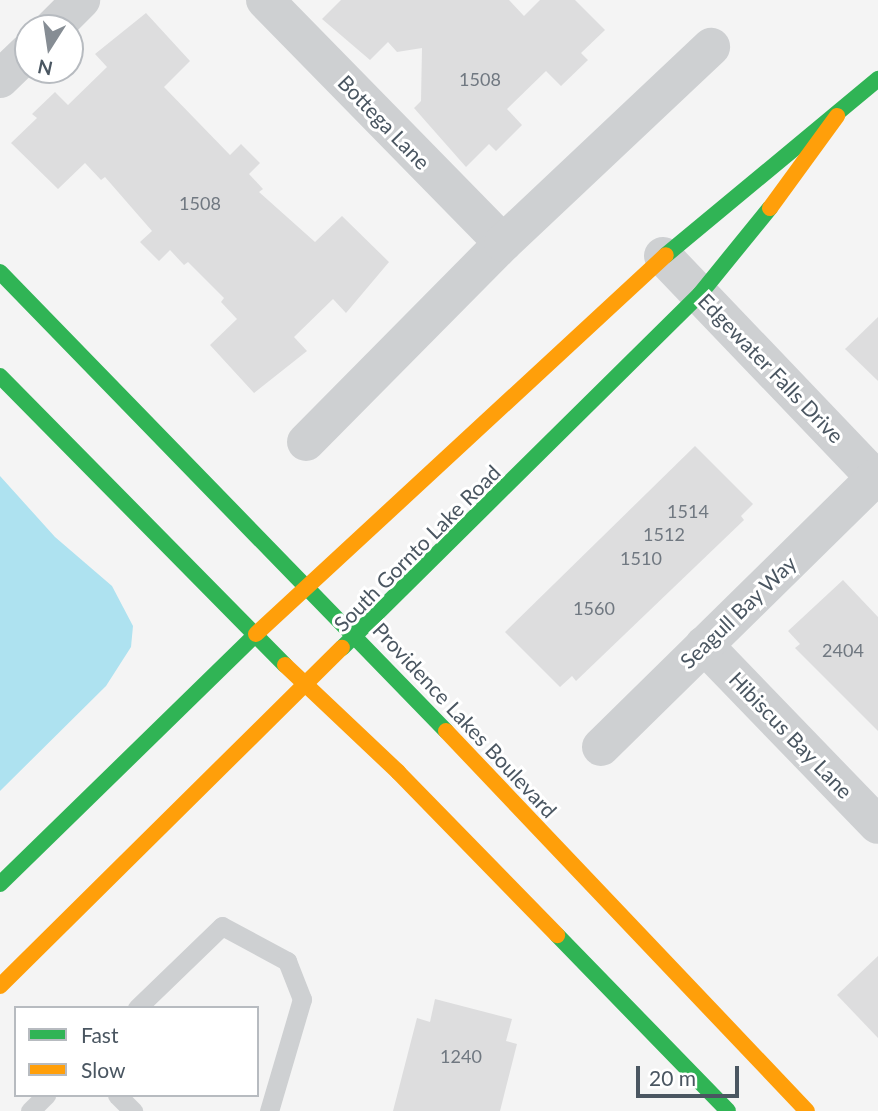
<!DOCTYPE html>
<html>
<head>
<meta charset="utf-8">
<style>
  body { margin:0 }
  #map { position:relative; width:878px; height:1111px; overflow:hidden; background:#f4f4f4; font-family:Lato,sans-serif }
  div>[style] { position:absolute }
  .water>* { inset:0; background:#aee2f0 }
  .building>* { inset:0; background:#ddddde }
  .lane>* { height:19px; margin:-9.5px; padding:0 9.5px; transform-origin:9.5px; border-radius:9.5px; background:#ced0d2 }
  .street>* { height:38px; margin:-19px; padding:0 19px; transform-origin:19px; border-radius:19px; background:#ced0d2 }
  .fast>* { height:16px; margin:-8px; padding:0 8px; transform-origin:8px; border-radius:8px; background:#30b455 }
  .slow>* { height:16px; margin:-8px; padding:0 8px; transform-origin:8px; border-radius:8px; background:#ff9f0a }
  span { translate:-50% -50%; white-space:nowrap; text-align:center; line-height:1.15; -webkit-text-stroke:6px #fff; paint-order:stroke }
  .number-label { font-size:18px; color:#707881 }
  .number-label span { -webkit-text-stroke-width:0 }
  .street-label { font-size:21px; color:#4a5661 }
  .legend { position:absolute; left:14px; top:1006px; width:245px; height:91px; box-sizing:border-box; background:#fff; border:2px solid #b7bbc0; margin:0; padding:9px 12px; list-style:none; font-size:21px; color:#4a5661 }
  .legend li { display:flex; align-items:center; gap:14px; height:35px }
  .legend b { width:35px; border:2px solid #b7bbc0 }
  .north { position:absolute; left:14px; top:14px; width:70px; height:70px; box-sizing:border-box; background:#fff; border:2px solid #b7bbc0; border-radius:50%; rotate:192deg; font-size:19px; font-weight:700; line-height:28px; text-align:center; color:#4a5661 }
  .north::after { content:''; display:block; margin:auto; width:24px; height:32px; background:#868d94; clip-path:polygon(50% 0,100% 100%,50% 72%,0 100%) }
  .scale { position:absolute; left:636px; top:1066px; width:103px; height:32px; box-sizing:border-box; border:4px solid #4a5661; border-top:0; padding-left:9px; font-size:21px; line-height:24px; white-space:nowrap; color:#4a5661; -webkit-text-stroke:5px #fff; paint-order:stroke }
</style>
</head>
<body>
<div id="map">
  <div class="water">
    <i style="clip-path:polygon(0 476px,55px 537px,112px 586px,133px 626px,131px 647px,106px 686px,0 791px)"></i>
  </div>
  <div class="building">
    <i style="clip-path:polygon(341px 0,509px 0,524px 16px,540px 0,575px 0,605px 30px,581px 53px,588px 60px,561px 86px,546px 71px,507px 109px,522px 125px,496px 151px,489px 144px,466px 167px,414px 108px,421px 101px,422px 48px,397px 52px,388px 42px,370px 60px,322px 19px)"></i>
    <i style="clip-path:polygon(146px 13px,190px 61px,164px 87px,230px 155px,241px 144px,260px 163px,249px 174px,263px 189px,259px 192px,315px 242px,342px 216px,389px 262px,346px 313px,333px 299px,294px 337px,307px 351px,254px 393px,210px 345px,237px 319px,221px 302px,224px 298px,188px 262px,184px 265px,170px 250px,159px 261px,140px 242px,152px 231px,105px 177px,101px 180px,85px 163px,58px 189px,11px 143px,37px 118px,32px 114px,55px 92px,68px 105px,107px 67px,95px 54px)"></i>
    <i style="clip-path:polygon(878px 317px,878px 381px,845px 349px)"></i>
    <i style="clip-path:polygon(695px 446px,753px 504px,741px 516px,744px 520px,576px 681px,572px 676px,560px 687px,505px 632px)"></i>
    <i style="clip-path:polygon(843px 580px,878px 617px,878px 731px,795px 648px,800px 644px,788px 631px)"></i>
    <i style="clip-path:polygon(878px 956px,878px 1038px,837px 995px)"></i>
    <i style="clip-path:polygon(435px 999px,512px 1019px,506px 1041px,517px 1044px,500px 1111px,393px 1111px,417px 1018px,430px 1022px)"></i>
  </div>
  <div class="lane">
    <i style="left:137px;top:1008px;width:118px;rotate:-44deg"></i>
    <i style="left:222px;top:926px;width:74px;rotate:28.3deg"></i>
    <i style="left:287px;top:961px;width:41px;rotate:68.5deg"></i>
    <i style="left:302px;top:999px;width:117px;rotate:106.4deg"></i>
    <i style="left:117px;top:1095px;width:23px;rotate:45deg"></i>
    <i style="left:30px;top:1111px;width:23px;rotate:-45deg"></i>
  </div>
  <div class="street">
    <i style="left:265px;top:0;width:340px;rotate:45.6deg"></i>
    <i style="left:53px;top:28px;width:40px;rotate:-45deg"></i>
    <i style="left:0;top:79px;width:39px;rotate:-44deg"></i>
    <i style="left:663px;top:256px;width:311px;rotate:46.3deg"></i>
    <i style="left:306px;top:442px;width:280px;rotate:-45.3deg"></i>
    <i style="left:503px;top:243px;width:286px;rotate:-43.3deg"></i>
    <i style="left:704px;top:645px;width:250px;rotate:46deg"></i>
    <i style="left:601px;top:747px;width:384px;rotate:-44.5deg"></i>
  </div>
  <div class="fast">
    <i style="left:666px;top:255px;width:276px;rotate:-39.7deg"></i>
    <i style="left:0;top:272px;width:640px;rotate:45.82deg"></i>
    <i style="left:0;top:376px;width:406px;rotate:45.4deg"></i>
    <i style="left:342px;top:648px;width:503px;rotate:-44.68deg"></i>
    <i style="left:700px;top:294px;width:111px;rotate:-50.9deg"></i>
    <i style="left:0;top:884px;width:358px;rotate:-44.3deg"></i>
    <i style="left:557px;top:935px;width:245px;rotate:45.8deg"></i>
  </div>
  <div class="slow">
    <i style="left:770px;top:208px;width:114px;rotate:-53.9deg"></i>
    <i style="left:256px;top:634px;width:558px;rotate:-42.75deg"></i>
    <i style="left:285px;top:665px;width:156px;rotate:43.4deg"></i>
    <i style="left:398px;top:772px;width:228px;rotate:45.7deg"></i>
    <i style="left:446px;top:731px;width:524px;rotate:46.47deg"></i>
    <i style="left:0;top:986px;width:481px;rotate:-44.7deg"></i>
  </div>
  <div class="number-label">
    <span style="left:480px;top:79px">1508</span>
    <span style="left:200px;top:203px">1508</span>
    <span style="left:688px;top:511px">1514</span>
    <span style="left:664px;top:534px">1512</span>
    <span style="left:641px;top:558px">1510</span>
    <span style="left:594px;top:608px">1560</span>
    <span style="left:843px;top:650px">2404</span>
    <span style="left:461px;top:1056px">1240</span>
  </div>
  <div class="street-label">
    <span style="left:384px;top:122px;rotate:46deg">Bottega Lane</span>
    <span style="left:771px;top:368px;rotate:46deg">Edgewater Falls Drive</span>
    <span style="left:417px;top:548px;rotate:-45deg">South Gornto Lake Road</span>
    <span style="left:738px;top:612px;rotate:-44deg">Seagull Bay Way</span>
    <span style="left:465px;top:720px;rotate:47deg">Providence Lakes Boulevard</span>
    <span style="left:791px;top:735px;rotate:46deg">Hibiscus Bay Lane</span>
  </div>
  <ul class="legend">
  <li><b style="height:9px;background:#30b455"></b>Fast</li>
  <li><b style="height:9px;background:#ff9f0a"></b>Slow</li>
  </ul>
  <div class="north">N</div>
  <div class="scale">20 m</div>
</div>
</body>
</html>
